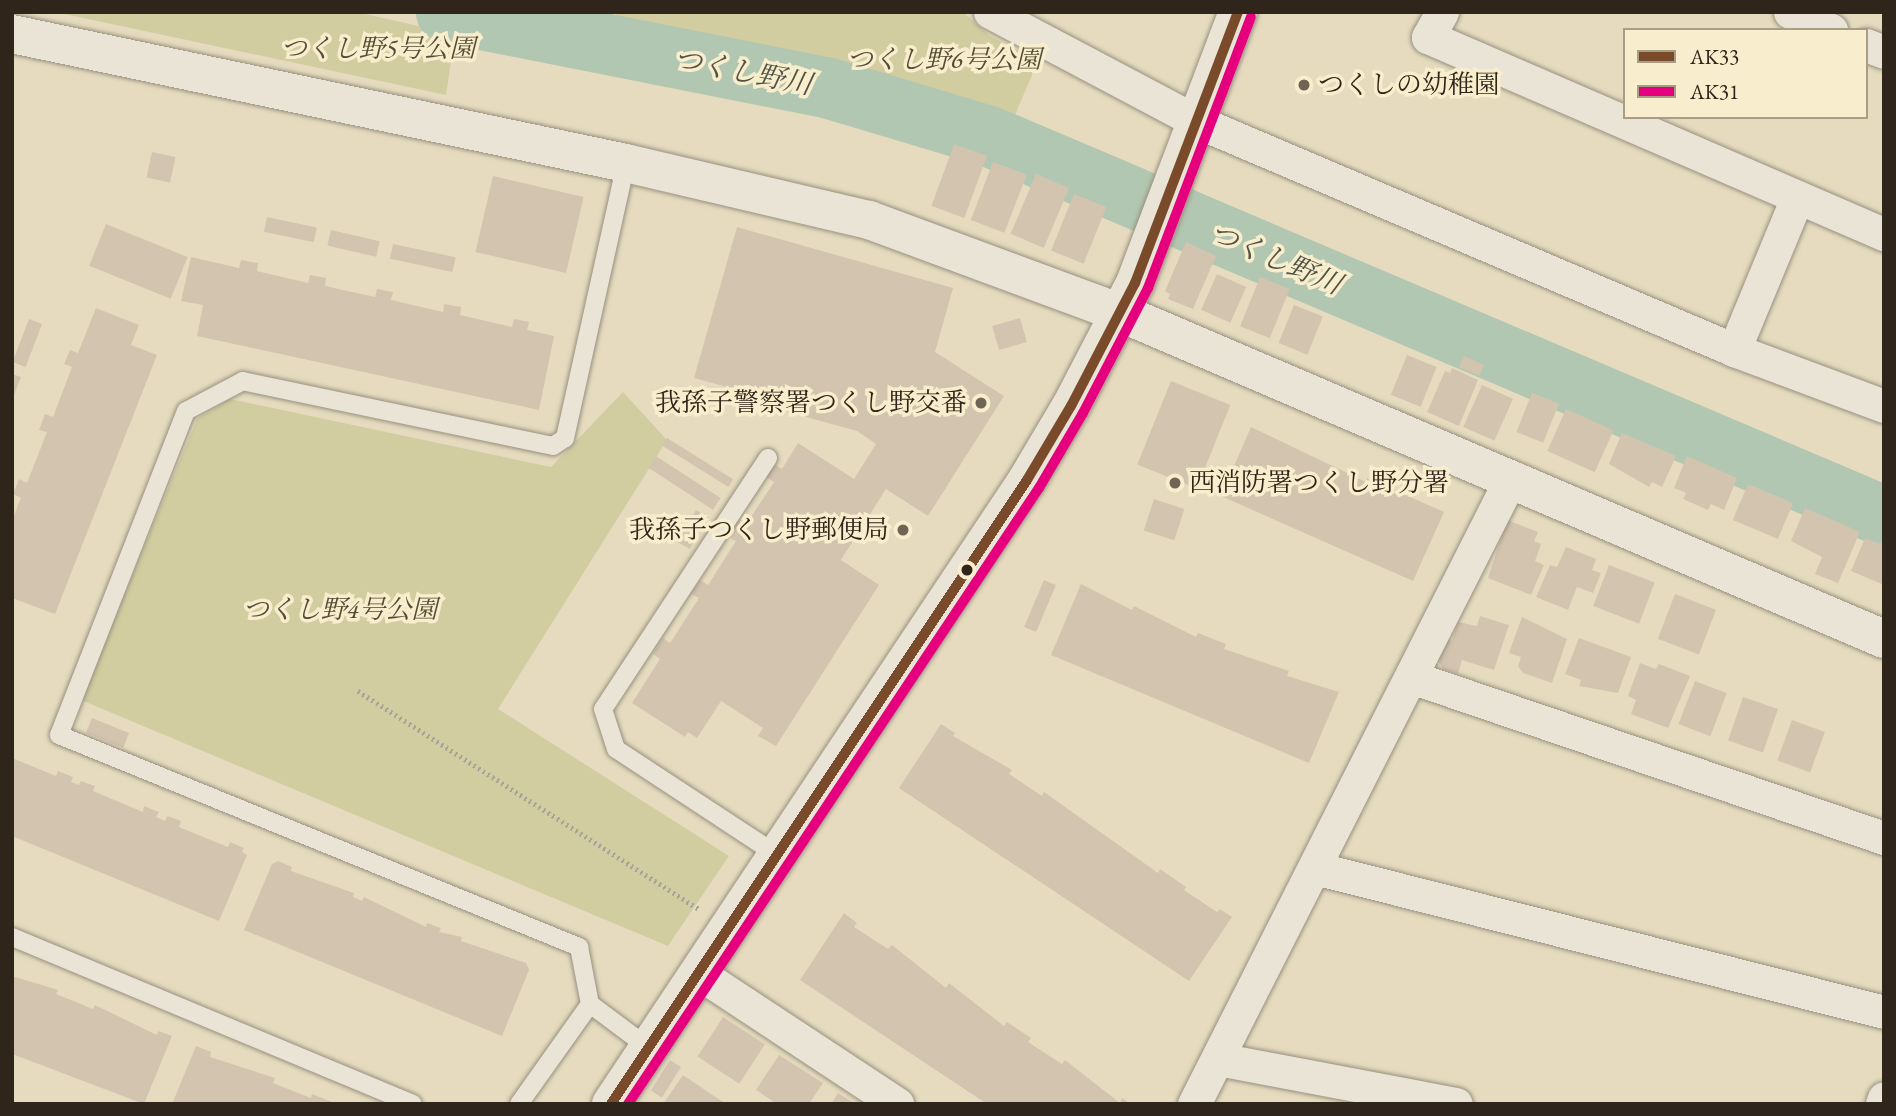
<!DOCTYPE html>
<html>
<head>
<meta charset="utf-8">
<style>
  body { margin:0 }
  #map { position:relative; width:1896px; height:1116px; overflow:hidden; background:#e6dbbf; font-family:"EB Garamond","Noto Serif JP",serif }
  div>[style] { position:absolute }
  .green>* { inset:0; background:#d2cda0 }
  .river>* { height:61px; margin:-30.5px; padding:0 30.5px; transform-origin:30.5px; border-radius:30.5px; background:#b2c7b1 }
  .building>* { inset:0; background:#d3c4b0; transform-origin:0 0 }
  .path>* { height:4.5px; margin-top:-2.25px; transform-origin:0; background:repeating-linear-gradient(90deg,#a8a397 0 2px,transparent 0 5.5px) }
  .roads { filter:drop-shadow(0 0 2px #97907f) drop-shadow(0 0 2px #97907f) }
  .lane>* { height:18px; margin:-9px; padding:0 9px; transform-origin:9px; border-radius:9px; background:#e9e4d6 }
  .street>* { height:33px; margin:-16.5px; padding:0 16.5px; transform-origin:16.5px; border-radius:16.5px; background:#e9e4d6 }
  .secondary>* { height:38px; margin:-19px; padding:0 19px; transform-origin:19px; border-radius:19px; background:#e9e4d6 }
  .bus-1>* { height:10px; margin:-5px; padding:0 5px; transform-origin:5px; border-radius:5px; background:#7a4b2a }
  .bus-2>* { height:10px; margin:-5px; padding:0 5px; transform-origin:5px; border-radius:5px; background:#e5007d }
  .dots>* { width:19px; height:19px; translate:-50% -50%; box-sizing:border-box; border:4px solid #f8edcc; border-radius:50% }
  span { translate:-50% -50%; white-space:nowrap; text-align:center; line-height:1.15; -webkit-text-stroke:7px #f8edcc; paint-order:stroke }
  .park-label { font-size:26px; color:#544c35; font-style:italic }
  .poi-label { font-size:26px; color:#30251a }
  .left { translate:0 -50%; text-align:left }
  .right { translate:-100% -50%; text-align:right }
  .water-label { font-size:28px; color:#505346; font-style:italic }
  .frame { position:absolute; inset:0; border:14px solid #30251a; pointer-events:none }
  .legend { position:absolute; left:1623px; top:28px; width:245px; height:91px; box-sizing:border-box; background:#f8edcc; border:2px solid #a89d85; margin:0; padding:9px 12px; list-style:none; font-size:21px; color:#30251a }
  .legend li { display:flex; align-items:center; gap:14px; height:35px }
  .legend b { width:35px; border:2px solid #a89d85 }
</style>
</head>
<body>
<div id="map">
  <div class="green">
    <i style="clip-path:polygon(55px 12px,356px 12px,455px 34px,446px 95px)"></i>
    <i style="clip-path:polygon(617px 12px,963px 12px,990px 36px,1038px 61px,1009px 129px,778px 58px,614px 25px)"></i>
    <i style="clip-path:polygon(623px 392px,667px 440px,498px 709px,729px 856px,668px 946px,81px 700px,197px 419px,230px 399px,551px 467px)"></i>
  </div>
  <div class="river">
    <i style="left:446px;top:12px;width:387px;rotate:11.2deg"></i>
    <i style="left:826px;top:87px;width:170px;rotate:16.7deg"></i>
    <i style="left:989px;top:136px;width:972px;rotate:23.01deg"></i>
  </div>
  <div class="building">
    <i style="left:954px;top:144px;width:35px;height:66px;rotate:20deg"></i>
    <i style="left:152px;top:152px;width:24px;height:26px;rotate:12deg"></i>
    <i style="left:993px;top:162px;width:36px;height:62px;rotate:21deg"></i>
    <i style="left:1036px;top:174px;width:36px;height:65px;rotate:23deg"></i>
    <i style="left:493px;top:176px;width:93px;height:78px;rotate:13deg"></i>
    <i style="left:1074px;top:194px;width:35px;height:61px;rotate:22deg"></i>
    <i style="left:267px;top:217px;width:51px;height:15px;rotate:12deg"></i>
    <i style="left:106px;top:224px;width:88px;height:45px;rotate:22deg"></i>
    <i style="clip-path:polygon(737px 227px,953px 288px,935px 352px,1004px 396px,928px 516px,886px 489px,841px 560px,879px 585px,776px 746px,758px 736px,763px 728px,721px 701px,697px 738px,688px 732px,685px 737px,632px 703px,660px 659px,653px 654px,663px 638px,670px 643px,699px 598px,691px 594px,700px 580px,708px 585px,736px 541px,728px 537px,738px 521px,745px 526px,774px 482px,766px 477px,774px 464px,782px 469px,798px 443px,854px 479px,876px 444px,857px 431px,747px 401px,749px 393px,694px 378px)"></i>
    <i style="left:331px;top:230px;width:50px;height:16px;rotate:13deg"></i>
    <i style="clip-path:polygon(1186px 242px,1216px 256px,1193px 309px,1168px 299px,1170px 294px,1165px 291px)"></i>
    <i style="left:393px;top:244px;width:64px;height:15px;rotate:12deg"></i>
    <i style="clip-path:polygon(191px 257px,239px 268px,241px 260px,258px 263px,257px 271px,308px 283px,310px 275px,326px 278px,325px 286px,375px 297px,377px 289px,393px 292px,391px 300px,443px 312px,444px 304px,461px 307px,460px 315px,512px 327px,514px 319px,529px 322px,527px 330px,554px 336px,539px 410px,197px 336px,203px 305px,181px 301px)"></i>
    <i style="left:1217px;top:274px;width:32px;height:39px;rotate:24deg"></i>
    <i style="left:1260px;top:277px;width:32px;height:53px;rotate:22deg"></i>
    <i style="left:1294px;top:305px;width:31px;height:41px;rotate:22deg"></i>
    <i style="clip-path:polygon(96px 308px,139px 325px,131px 345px,157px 355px,55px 614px,12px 598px,12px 520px,21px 498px,13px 494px,19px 479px,27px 483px,47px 432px,39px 430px,45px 414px,53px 417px,72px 367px,64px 364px,70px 350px,78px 353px)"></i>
    <i style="left:1020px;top:318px;width:25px;height:29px;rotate:74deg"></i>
    <i style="left:29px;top:319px;width:14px;height:46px;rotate:21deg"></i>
    <i style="left:1407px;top:355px;width:32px;height:43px;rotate:22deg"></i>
    <i style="left:1464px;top:356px;width:22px;height:12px;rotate:24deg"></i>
    <i style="clip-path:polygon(1452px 368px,1478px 380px,1459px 426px,1427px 412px,1445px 371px,1450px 373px)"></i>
    <i style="clip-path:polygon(12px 374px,21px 377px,12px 400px)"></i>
    <i style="left:1171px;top:381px;width:64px;height:90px;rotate:22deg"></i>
    <i style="left:1482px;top:385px;width:34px;height:46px;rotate:24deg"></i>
    <i style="left:1532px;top:393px;width:29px;height:42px;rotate:22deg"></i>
    <i style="left:1566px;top:409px;width:52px;height:46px;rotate:24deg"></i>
    <i style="clip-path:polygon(1251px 427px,1366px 482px,1367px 478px,1444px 512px,1413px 581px,1221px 496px)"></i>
    <i style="clip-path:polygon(1622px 433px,1676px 456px,1662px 487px,1652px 482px,1649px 487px,1609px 464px)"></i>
    <i style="left:667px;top:438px;width:78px;height:9px;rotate:32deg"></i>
    <i style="left:656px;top:456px;width:77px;height:14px;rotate:33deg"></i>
    <i style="clip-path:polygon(1687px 456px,1737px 478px,1724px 510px,1711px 504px,1708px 510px,1683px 499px,1686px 493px,1674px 488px)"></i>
    <i style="left:1748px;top:484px;width:49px;height:39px;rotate:23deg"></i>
    <i style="left:1154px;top:499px;width:32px;height:33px;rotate:18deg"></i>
    <i style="clip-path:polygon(1805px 508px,1860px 532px,1838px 583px,1815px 574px,1822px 557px,1791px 541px)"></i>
    <i style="left:696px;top:510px;width:14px;height:37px;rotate:30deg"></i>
    <i style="clip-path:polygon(1507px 520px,1538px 532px,1534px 541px,1541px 544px,1535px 561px,1544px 565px,1531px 595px,1488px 578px)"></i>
    <i style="clip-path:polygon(1884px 537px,1884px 585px,1851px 571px,1865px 538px,1880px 544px)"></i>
    <i style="clip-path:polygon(1566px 547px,1596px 559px,1592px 570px,1601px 573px,1593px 593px,1577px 587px,1568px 610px,1536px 597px,1550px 565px,1557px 567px)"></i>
    <i style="left:1609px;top:565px;width:49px;height:44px;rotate:21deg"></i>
    <i style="left:1044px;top:580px;width:13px;height:51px;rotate:23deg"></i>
    <i style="clip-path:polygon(1081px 584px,1132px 610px,1134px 606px,1196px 637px,1198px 633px,1226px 644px,1224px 649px,1289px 671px,1287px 676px,1339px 692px,1309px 763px,1051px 655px)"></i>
    <i style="left:1675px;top:594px;width:44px;height:48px;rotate:21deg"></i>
    <i style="clip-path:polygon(1480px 616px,1509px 625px,1494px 670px,1462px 660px,1458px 674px,1443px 669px,1437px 658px,1444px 638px,1452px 641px,1458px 622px,1477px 626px)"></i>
    <i style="clip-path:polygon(1522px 617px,1567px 639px,1552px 683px,1523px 673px,1518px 666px,1521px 657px,1509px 653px)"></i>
    <i style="clip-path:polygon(1579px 638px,1631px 657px,1618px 693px,1579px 686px,1581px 680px,1565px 674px)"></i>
    <i style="clip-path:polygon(1640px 663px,1656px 669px,1659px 664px,1690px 676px,1668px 728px,1631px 714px,1636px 700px,1628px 696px)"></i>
    <i style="left:1695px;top:681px;width:34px;height:46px;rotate:21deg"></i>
    <i style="left:1743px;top:697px;width:37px;height:46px;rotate:19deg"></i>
    <i style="left:92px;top:718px;width:40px;height:16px;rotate:22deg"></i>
    <i style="left:1792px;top:720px;width:35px;height:43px;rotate:20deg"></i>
    <i style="clip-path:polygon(941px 724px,955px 733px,953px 736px,1012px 770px,1009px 774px,1042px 796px,1044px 792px,1158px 873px,1160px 869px,1186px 887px,1184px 890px,1217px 912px,1220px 909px,1232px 917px,1189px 981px,899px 788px)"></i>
    <i style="clip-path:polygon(12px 758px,56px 776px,58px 771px,73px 777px,71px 782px,79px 785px,81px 781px,95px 786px,93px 791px,143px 812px,144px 806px,159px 812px,156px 817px,165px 821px,167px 816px,181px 821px,179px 827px,228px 847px,230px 842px,244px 848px,242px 852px,247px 855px,219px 921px,12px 836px)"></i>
    <i style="clip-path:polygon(278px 861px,292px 867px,291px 871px,354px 893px,353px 897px,362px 901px,364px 897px,426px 927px,427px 923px,441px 928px,439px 932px,462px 937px,461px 941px,526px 963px,529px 970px,502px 1036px,244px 930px,272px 864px)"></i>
    <i style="clip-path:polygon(844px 913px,857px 923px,854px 927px,888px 949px,892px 945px,946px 988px,949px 983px,1004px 1026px,1007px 1022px,1031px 1038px,1028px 1042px,1062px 1064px,1065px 1060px,1120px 1103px,1122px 1098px,1131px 1104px,987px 1104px,800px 980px)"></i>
    <i style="clip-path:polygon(12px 976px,58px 990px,56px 994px,93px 1009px,95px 1005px,157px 1035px,158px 1031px,172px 1036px,144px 1104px,12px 1054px)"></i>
    <i style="left:723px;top:1017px;width:50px;height:47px;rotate:33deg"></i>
    <i style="clip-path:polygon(196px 1046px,211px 1052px,210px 1057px,275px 1078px,273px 1083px,311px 1098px,312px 1094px,337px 1104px,172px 1104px)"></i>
    <i style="clip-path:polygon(779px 1055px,823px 1083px,809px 1104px,777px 1104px,756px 1090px)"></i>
    <i style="left:670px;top:1060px;width:13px;height:36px;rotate:32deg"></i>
    <i style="clip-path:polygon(683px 1075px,726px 1104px,663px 1104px)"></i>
    <i style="clip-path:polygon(838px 1093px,855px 1104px,831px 1104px)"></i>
  </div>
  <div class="path">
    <i style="left:358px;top:691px;width:405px;rotate:32.6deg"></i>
  </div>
  <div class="roads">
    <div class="lane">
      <i style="left:626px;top:163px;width:282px;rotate:102.5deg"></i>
      <i style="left:565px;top:438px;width:14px;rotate:146deg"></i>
      <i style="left:553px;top:446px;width:317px;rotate:-168.2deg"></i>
      <i style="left:243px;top:381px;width:64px;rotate:152.2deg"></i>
      <i style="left:186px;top:411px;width:348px;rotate:111.4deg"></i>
      <i style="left:59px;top:735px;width:562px;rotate:22.18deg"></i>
      <i style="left:579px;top:947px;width:58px;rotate:79.1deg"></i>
      <i style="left:590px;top:1004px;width:74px;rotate:36.7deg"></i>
      <i style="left:768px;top:458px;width:300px;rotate:123.3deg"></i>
      <i style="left:603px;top:709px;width:42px;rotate:72deg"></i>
      <i style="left:616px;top:749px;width:191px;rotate:33.3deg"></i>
      <i style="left:12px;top:937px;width:434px;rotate:22.6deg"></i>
      <i style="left:519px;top:1104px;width:123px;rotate:-54.6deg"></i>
    </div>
    <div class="street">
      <i style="left:990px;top:12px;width:235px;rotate:27.9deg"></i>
      <i style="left:1198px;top:122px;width:582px;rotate:23.04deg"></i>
      <i style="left:1734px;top:350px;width:160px;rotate:20.5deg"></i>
      <i style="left:1442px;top:12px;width:29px;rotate:119deg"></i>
      <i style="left:1428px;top:37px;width:497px;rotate:23.4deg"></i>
      <i style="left:1790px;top:12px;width:45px;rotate:23.7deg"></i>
      <i style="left:1866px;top:45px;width:19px;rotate:21deg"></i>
      <i style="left:1734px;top:350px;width:165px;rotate:-67.5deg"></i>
      <i style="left:1411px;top:677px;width:500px;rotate:18.8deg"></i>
      <i style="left:1315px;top:868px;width:587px;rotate:14.2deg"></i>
      <i style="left:697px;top:972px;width:240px;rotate:33.4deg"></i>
      <i style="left:1218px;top:1059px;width:242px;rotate:10.7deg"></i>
      <i style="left:1194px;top:1104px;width:699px;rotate:-63.14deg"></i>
      <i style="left:1882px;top:1104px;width:6px;rotate:-72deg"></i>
    </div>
    <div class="secondary">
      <i style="left:12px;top:34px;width:627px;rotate:11.87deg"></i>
      <i style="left:626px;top:163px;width:250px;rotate:13.2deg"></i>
      <i style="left:869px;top:220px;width:269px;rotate:20.3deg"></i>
      <i style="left:1121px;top:313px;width:830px;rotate:23.14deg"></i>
      <i style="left:611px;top:1104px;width:750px;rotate:-56.31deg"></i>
      <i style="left:1027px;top:480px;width:86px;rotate:-59.3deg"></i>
      <i style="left:1071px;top:406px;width:139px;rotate:-62.5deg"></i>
      <i style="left:1135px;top:283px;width:290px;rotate:-69.2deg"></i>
    </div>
  </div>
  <div class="bus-1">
    <i style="left:611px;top:1104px;width:750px;rotate:-56.31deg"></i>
    <i style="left:1027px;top:480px;width:86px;rotate:-59.3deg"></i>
    <i style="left:1071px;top:406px;width:139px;rotate:-62.5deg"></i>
    <i style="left:1135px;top:283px;width:290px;rotate:-69.2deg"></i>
  </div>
  <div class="bus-2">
    <i style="left:628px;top:1104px;width:741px;rotate:-56.29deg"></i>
    <i style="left:1039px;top:488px;width:87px;rotate:-59.6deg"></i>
    <i style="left:1083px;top:413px;width:141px;rotate:-62.5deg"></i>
    <i style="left:1148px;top:288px;width:290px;rotate:-69.2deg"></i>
  </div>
  <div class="dots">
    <i style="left:1304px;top:85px;background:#706554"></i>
    <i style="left:981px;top:403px;background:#706554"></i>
    <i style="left:1175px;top:483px;background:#706554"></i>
    <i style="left:903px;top:530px;background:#706554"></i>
    <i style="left:967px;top:570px;background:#30251a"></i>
  </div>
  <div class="park-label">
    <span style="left:378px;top:49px">つくし野5号公園</span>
    <span style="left:944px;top:60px">つくし野6号公園</span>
    <span style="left:340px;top:610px">つくし野4号公園</span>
  </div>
  <div class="poi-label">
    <span class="left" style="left:1318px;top:85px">つくしの幼稚園</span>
    <span class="right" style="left:967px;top:403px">我孫子警察署つくし野交番</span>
    <span class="left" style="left:1189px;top:483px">西消防署つくし野分署</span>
    <span class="right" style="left:889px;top:530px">我孫子つくし野郵便局</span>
  </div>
  <div class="water-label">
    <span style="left:743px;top:71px;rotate:11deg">つくし野川</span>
    <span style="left:1276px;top:258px;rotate:23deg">つくし野川</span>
  </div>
  <div class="frame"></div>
  <ul class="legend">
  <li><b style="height:9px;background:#7a4b2a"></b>AK33</li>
  <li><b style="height:9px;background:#e5007d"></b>AK31</li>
  </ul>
</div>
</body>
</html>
